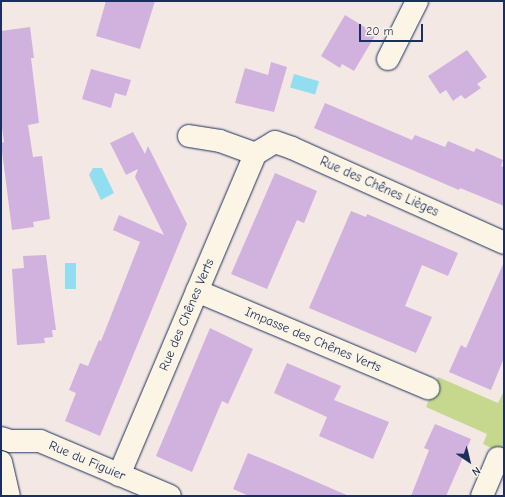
<!DOCTYPE html>
<html>
<head>
<meta charset="utf-8">
<style>
  body { margin:0 }
  #map { position:relative; width:505px; height:497px; overflow:hidden; background:#f3e8e4; font-family:"Comic Neue",sans-serif }
  div>[style] { position:absolute }
  .green>* { inset:0; background:#c6d88d }
  .water>* { inset:0; background:#91def0; transform-origin:0 0 }
  .building>* { inset:0; background:#d1b2df }
  .roads { filter:drop-shadow(0 0 1px #1b2f5e) drop-shadow(0 0 1px #1b2f5e) }
  .street>* { height:22px; margin:-11px; padding:0 11px; transform-origin:11px; border-radius:11px; background:#fcf5e5 }
  .secondary>* { height:22px; margin:-11px; padding:0 11px; transform-origin:11px; border-radius:11px; background:#fcf5e5 }
  span { translate:-50% -50%; white-space:nowrap; text-align:center; line-height:1.15; -webkit-text-stroke:3px #fcf5e5; paint-order:stroke }
  .street-label { font-size:13px; color:#1b2f5e }
  .frame { position:absolute; inset:0; border:2px solid #1b2f5e; pointer-events:none }
  .north { position:absolute; left:449px; top:441px; width:40px; height:40px; -webkit-text-stroke:3px #fcf5e5; paint-order:stroke; rotate:145deg; font-size:11px; font-weight:700; line-height:16px; text-align:center; color:#1b2f5e }
  .north::after { content:''; display:block; margin:auto; width:14px; height:18px; background:#1b2f5e; clip-path:polygon(50% 0,100% 100%,50% 72%,0 100%) }
  .scale { position:absolute; left:359px; top:24px; width:64px; height:18px; box-sizing:border-box; border:2px solid #1b2f5e; border-top:0; padding-left:5px; font-size:12px; line-height:14px; white-space:nowrap; color:#1b2f5e; -webkit-text-stroke:3px #fcf5e5; paint-order:stroke }
</style>
</head>
<body>
<div id="map">
  <div class="green">
    <i style="clip-path:polygon(438px 377px,498px 403px,504px 391px,504px 454px,483px 444px,487px 434px,426px 407px)"></i>
  </div>
  <div class="water">
    <i style="left:294px;top:74px;width:26px;height:14px;rotate:16deg"></i>
    <i style="clip-path:polygon(93px 168px,102px 168px,114px 193px,101px 200px,89px 175px)"></i>
    <i style="left:65px;top:263px;width:11px;height:26px"></i>
  </div>
  <div class="building">
    <i style="clip-path:polygon(106px 1px,155px 1px,140px 49px,96px 36px)"></i>
    <i style="clip-path:polygon(345px 15px,376px 34px,354px 71px,342px 64px,340px 68px,321px 56px)"></i>
    <i style="clip-path:polygon(30px 27px,34px 58px,31px 58px,39px 123px,28px 125px,33px 157px,42px 156px,50px 219px,33px 222px,34px 227px,12px 230px,1px 143px,4px 142px,1px 120px,1px 31px)"></i>
    <i style="clip-path:polygon(467px 50px,487px 77px,477px 84px,481px 88px,465px 99px,461px 95px,453px 101px,446px 90px,440px 94px,428px 76px)"></i>
    <i style="clip-path:polygon(271px 62px,287px 67px,274px 112px,235px 103px,245px 68px,268px 75px)"></i>
    <i style="clip-path:polygon(91px 69px,131px 80px,126px 96px,115px 93px,111px 108px,82px 99px)"></i>
    <i style="clip-path:polygon(325px 103px,412px 140px,415px 135px,445px 147px,448px 141px,474px 152px,476px 148px,503px 160px,501px 166px,504px 167px,504px 206px,460px 188px,459px 190px,314px 128px)"></i>
    <i style="clip-path:polygon(133px 132px,145px 154px,148px 146px,187px 224px,100px 436px,65px 421px,76px 393px,69px 390px,80px 363px,88px 366px,99px 340px,101px 341px,140px 242px,113px 230px,119px 215px,164px 235px,135px 177px,138px 169px,126px 175px,110px 143px)"></i>
    <i style="clip-path:polygon(275px 173px,317px 191px,304px 223px,297px 220px,267px 289px,231px 274px)"></i>
    <i style="clip-path:polygon(351px 211px,366px 217px,367px 214px,458px 253px,448px 276px,422px 265px,405px 306px,432px 317px,416px 353px,309px 308px)"></i>
    <i style="clip-path:polygon(46px 255px,56px 330px,52px 330px,53px 337px,44px 338px,45px 343px,17px 345px,12px 269px,24px 268px,23px 256px)"></i>
    <i style="clip-path:polygon(504px 262px,504px 358px,491px 390px,449px 372px,461px 345px,466px 348px)"></i>
    <i style="clip-path:polygon(210px 328px,253px 349px,228px 404px,222px 401px,192px 472px,156px 456px)"></i>
    <i style="clip-path:polygon(287px 363px,341px 386px,334px 400px,389px 422px,373px 459px,319px 436px,327px 417px,274px 393px)"></i>
    <i style="clip-path:polygon(435px 424px,471px 439px,446px 496px,411px 496px,429px 450px,424px 448px)"></i>
    <i style="clip-path:polygon(248px 453px,275px 464px,349px 496px,249px 496px,233px 489px)"></i>
  </div>
  <div class="roads">
    <div class="street">
      <i style="left:388px;top:59px;width:65px;rotate:-63.4deg"></i>
      <i style="left:189px;top:136px;width:31px;rotate:9deg"></i>
      <i style="left:220px;top:141px;width:37px;rotate:20deg"></i>
      <i style="left:255px;top:154px;width:23px;rotate:-31deg"></i>
      <i style="left:275px;top:142px;width:18px;rotate:19deg"></i>
      <i style="left:292px;top:148px;width:232px;rotate:24.1deg"></i>
      <i style="left:197px;top:291px;width:251px;rotate:22.8deg"></i>
      <i style="left:1px;top:438px;width:10px;rotate:17deg"></i>
      <i style="left:11px;top:441px;width:29px"></i>
      <i style="left:40px;top:441px;width:141px;rotate:22.9deg"></i>
      <i style="left:119px;top:475px;width:349px;rotate:-67deg"></i>
      <i style="left:482px;top:496px;width:41px;rotate:-67.2deg"></i>
    </div>
    <div class="secondary">
      <i style="left:1px;top:462px;width:35px;rotate:77deg"></i>
    </div>
  </div>
  <div class="street-label">
    <span style="left:379px;top:187px;rotate:24deg">Rue des Chênes Lièges</span>
    <span style="left:187px;top:315px;rotate:-67deg">Rue des Chênes Verts</span>
    <span style="left:313px;top:340px;rotate:23deg">Impasse des Chênes Verts</span>
    <span style="left:87px;top:461px;rotate:23deg">Rue du Figuier</span>
  </div>
  <div class="frame"></div>
  <div class="north">N</div>
  <div class="scale">20 m</div>
</div>
</body>
</html>
